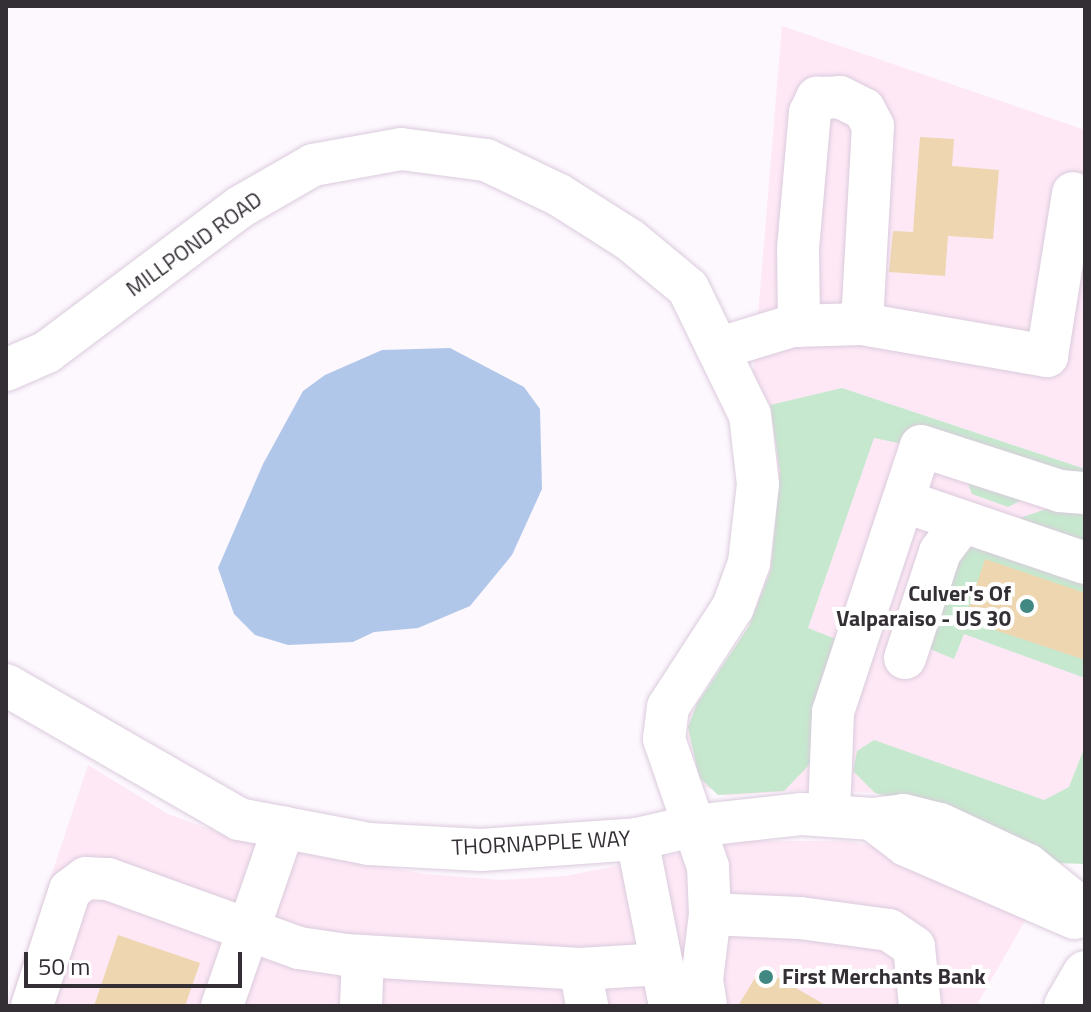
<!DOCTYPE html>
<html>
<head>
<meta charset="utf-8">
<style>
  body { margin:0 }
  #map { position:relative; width:1091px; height:1012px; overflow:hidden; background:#fdf7fe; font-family:"Titillium Web",sans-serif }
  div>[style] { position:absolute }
  .commercial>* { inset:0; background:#fee8f6 }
  .green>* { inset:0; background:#c6e8ce }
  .water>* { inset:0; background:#b1c7ea }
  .building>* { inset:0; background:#edd6b0 }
  .roads { filter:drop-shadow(0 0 2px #dacbdc) drop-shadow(0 0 2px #dacbdc) }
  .minor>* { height:42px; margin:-21px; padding:0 21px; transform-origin:21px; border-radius:21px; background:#fff }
  .highway>* { height:44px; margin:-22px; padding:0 22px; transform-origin:22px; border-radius:22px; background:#fff }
  .dots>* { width:22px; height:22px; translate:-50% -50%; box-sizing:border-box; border:4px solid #fff; border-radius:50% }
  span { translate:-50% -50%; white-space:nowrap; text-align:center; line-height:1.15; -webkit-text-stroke:8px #fff; paint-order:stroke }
  .street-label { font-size:22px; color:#342e35 }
  .poi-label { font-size:22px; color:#342e35; font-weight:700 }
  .right { translate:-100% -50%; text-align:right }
  .left { translate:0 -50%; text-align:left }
  .frame { position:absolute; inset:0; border:8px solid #342e35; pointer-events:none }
  .scale { position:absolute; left:24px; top:952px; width:218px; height:36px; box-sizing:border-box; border:4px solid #342e35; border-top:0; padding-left:10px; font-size:24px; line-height:28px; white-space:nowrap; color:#342e35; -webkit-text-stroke:6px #fff; paint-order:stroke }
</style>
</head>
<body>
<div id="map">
  <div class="commercial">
    <i style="clip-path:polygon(782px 26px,1085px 130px,1085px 855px,875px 793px,817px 789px,726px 796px,704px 786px,688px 737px,690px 716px,749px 626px,777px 541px,777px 435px,770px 405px,753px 376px)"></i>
    <i style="clip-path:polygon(88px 765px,168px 814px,234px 838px,425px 874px,502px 880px,566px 876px,741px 841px,848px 841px,905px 853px,1026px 919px,976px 1006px,8px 1006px)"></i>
  </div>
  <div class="green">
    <i style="clip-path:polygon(842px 388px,1085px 469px,1085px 481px,874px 438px,808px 628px,836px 639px,814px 707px,811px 763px,784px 791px,718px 795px,699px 777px,688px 727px,697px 704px,749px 626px,771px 570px,780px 471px,770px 405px)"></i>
    <i style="clip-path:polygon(966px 478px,1024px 499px,1008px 507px,972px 494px)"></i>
    <i style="clip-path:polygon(1085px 505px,1085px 550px,1017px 519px,1052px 507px)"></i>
    <i style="clip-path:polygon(973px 543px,1085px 574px,1085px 678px,964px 634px,954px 659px,930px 649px,956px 559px)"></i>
    <i style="clip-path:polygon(874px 740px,1044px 800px,1069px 787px,1085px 746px,1085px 864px,1056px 863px,910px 802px,875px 793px,853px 771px,857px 751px)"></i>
  </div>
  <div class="water">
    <i style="clip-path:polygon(450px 348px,524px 387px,540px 409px,542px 489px,512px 555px,470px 606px,418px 628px,374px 632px,353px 642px,288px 645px,255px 635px,234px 614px,218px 568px,263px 464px,303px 391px,325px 375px,382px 350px)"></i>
  </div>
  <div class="building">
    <i style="clip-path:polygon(920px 137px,954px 139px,952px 166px,999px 170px,993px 239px,948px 236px,945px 276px,889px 272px,893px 231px,913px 232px)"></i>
    <i style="clip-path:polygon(985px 559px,1085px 593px,1085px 660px,965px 620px)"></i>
    <i style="clip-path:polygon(118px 935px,200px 963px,185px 1006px,94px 1006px)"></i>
    <i style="clip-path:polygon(761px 968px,827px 1006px,738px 1006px)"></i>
  </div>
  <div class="roads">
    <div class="minor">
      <i style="left:799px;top:326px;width:77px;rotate:-90.7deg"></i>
      <i style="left:798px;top:249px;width:137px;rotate:-85deg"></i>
      <i style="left:810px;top:113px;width:17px;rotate:-65deg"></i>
      <i style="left:817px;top:98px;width:23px;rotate:-2deg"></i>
      <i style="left:840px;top:97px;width:27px;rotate:27deg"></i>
      <i style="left:864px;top:109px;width:19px;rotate:62deg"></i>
      <i style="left:873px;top:126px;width:198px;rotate:93.2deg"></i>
      <i style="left:720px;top:348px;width:75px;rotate:-17deg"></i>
      <i style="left:792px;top:326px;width:70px;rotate:-1.6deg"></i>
      <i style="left:862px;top:324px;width:188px;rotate:9.8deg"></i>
      <i style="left:1047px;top:356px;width:165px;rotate:-80.9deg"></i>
      <i style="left:6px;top:370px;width:45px;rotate:-23.7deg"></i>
      <i style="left:47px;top:352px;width:241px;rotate:-36.9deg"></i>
      <i style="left:240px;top:207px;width:84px;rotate:-29.9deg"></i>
      <i style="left:313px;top:165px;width:89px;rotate:-10.3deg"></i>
      <i style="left:401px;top:149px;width:86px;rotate:7.4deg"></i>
      <i style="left:486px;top:160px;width:81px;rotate:25.6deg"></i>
      <i style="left:559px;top:195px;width:84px;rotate:32.4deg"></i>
      <i style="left:630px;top:240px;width:75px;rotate:39.6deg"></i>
      <i style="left:688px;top:288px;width:141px;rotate:64deg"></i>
      <i style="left:750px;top:415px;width:69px;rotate:83.4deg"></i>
      <i style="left:758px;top:484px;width:80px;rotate:96.5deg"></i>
      <i style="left:749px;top:563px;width:47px;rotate:110deg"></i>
      <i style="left:733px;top:607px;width:119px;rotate:123deg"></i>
      <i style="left:668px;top:707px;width:32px;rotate:97deg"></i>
      <i style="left:664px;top:739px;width:135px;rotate:71deg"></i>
      <i style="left:708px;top:867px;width:47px;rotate:87.6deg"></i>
      <i style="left:710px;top:914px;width:66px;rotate:96.9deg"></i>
      <i style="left:702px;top:980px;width:26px;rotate:81deg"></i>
      <i style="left:903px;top:501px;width:192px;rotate:18.8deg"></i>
      <i style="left:905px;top:658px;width:112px;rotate:-71.7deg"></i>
      <i style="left:940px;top:552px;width:38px;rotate:-53deg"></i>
      <i style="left:6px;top:685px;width:269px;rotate:29.9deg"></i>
      <i style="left:239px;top:819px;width:132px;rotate:10.9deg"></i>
      <i style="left:369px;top:844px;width:112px;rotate:3.1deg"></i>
      <i style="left:481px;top:850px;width:156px;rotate:-4deg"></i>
      <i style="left:637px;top:839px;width:57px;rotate:-13.1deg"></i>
      <i style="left:693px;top:826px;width:110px;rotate:-6.3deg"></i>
      <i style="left:802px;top:814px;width:70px;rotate:4.1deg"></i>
      <i style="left:872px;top:819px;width:31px;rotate:-7deg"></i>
      <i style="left:903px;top:815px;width:38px;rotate:14deg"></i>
      <i style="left:940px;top:824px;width:97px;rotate:25deg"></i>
      <i style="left:1028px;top:865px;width:73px;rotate:38.9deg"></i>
      <i style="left:829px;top:813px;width:101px;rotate:-87.7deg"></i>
      <i style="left:833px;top:712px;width:280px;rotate:-71.7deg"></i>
      <i style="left:921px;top:446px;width:146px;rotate:17.9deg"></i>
      <i style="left:1060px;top:491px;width:25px;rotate:5deg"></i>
      <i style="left:872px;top:819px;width:43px;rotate:37.4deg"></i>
      <i style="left:906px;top:845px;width:184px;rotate:23.4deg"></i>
      <i style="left:637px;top:839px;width:170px;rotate:78.8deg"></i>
      <i style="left:710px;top:914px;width:90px;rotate:2.5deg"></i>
      <i style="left:800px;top:918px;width:90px;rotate:7.7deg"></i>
      <i style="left:889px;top:930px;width:30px;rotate:34deg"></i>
      <i style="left:914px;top:947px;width:59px;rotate:84.2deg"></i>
      <i style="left:580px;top:969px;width:82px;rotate:-3.5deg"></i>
      <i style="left:32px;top:1006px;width:122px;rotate:-71.9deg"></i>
      <i style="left:70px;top:890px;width:20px;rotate:-37deg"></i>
      <i style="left:86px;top:878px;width:22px;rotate:3deg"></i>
      <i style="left:108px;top:879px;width:203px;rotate:19.9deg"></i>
      <i style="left:299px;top:948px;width:48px;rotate:8.5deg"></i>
      <i style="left:346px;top:955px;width:234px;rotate:3.4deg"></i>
      <i style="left:580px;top:969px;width:38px;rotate:79deg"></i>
      <i style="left:222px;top:1006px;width:189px;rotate:-70.9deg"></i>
      <i style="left:361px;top:1006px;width:50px;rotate:-87.7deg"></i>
    </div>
    <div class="highway">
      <i style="left:1066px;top:1006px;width:38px;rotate:-60deg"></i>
    </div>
  </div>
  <div class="dots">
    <i style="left:1027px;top:606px;background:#418883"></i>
    <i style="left:766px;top:977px;background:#418883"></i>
  </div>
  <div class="street-label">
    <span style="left:194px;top:244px;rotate:-36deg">MILLPOND ROAD</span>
    <span style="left:541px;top:843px;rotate:-3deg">THORNAPPLE WAY</span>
  </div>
  <div class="poi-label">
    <span class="right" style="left:1011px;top:606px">Culver's Of<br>Valparaiso - US 30</span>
    <span class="left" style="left:782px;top:977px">First Merchants Bank</span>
  </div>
  <div class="frame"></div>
  <div class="scale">50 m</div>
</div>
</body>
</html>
